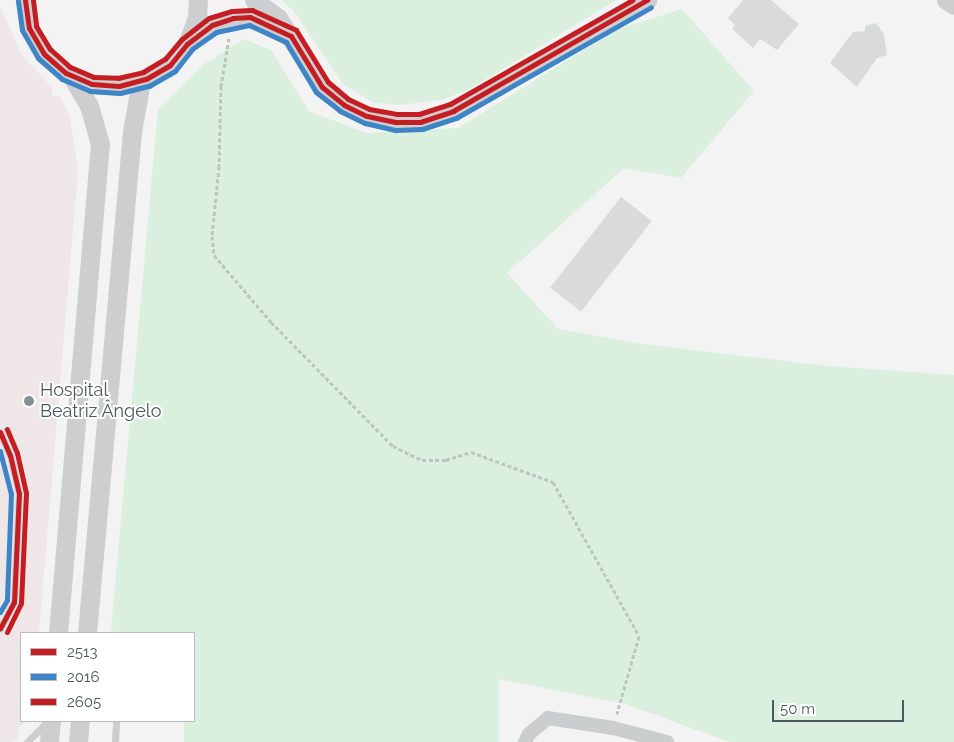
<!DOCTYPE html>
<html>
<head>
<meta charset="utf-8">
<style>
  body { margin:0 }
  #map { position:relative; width:954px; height:742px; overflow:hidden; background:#f3f3f3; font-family:Raleway,sans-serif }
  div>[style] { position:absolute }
  .medical>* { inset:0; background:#efe6e8 }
  .green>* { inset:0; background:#dbefdf }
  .building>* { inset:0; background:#d9dbdb; transform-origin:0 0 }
  .path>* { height:3px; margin-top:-1.5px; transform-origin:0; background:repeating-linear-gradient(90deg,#bcc5c0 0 4px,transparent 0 6.5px) }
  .service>* { height:7px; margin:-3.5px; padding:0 3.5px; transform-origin:3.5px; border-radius:3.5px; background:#cbcece }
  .minor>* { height:14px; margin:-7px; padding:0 7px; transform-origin:7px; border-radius:7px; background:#cbcece }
  .secondary>* { height:19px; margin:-9.5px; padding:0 9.5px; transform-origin:9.5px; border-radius:9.5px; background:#cccecf }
  .bus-1>* { height:5px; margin:-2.5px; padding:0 2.5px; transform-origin:2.5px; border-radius:2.5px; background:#c61d23 }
  .bus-2>* { height:5px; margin:-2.5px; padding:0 2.5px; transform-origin:2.5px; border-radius:2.5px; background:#3d85c6 }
  .bus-3>* { height:5px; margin:-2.5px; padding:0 2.5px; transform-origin:2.5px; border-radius:2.5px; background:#c61d23 }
  .dots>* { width:14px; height:14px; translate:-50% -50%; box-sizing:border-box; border:2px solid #fff; border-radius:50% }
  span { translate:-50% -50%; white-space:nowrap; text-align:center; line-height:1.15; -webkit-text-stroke:4px #fff; paint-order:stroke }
  .poi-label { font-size:18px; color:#4c585d }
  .left { translate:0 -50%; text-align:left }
  .legend { position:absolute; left:20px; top:632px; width:175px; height:90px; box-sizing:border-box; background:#fff; border:1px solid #b7bcbe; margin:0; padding:6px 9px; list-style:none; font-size:15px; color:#4c585d }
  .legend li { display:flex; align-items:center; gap:10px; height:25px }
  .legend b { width:25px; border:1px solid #b7bcbe }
  .scale { position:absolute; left:772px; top:700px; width:132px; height:22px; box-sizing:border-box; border:2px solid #4c585d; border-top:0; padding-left:6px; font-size:15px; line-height:18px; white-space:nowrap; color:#4c585d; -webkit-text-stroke:4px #fff; paint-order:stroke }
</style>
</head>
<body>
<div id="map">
  <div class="medical">
    <i style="clip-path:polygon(0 6px,22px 56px,52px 87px,52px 96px,60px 96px,70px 117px,78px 170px,39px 633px,21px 633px,21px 721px,25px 721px,19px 727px,17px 739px,10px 742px,0 742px)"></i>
  </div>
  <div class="green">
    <i style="clip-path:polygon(281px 0,617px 0,468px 90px,441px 100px,400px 105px,374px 103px,343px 84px,293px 10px)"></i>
    <i style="clip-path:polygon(682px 9px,754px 91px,681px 178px,624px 168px,507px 273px,558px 329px,643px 344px,828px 366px,954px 375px,954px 742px,729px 742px,626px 704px,499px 679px,499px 742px,184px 742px,184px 721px,194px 721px,194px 633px,115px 633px,111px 630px,158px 109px,203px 65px,243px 39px,271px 50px,309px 111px,366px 133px,458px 128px,618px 29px)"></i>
  </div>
  <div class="building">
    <i style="clip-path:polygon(743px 0,771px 0,799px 24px,777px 50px,760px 39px,753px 48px,732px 29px,735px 25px,728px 18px)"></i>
    <i style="clip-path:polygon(876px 23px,884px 34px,887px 55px,877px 58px,857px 87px,830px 63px,853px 32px,865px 31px,865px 26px)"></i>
    <i style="left:621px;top:197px;width:39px;height:115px;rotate:38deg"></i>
  </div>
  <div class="path">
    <i style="left:229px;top:38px;width:49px;rotate:99.5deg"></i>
    <i style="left:221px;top:86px;width:80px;rotate:91.4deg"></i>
    <i style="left:219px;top:166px;width:70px;rotate:95.7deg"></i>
    <i style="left:212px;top:236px;width:19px;rotate:84deg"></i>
    <i style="left:214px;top:255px;width:88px;rotate:49.6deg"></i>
    <i style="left:271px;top:322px;width:174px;rotate:45.5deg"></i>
    <i style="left:393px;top:446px;width:32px;rotate:26deg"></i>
    <i style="left:422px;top:460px;width:24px"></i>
    <i style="left:446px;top:460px;width:26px;rotate:-18deg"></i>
    <i style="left:471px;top:452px;width:87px;rotate:20.1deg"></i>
    <i style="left:553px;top:482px;width:176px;rotate:60.8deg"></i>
    <i style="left:639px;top:636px;width:81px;rotate:105.8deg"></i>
  </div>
  <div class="service">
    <i style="left:0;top:432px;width:25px;rotate:67deg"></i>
    <i style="left:10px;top:455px;width:39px;rotate:77deg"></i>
    <i style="left:19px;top:493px;width:109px;rotate:92.6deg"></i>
    <i style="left:14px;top:602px;width:30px;rotate:118deg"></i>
    <i style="left:27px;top:742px;width:27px;rotate:-45deg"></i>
    <i style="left:115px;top:742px;width:21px;rotate:-87deg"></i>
  </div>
  <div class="minor">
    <i style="left:525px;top:742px;width:9px;rotate:-63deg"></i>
    <i style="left:529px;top:734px;width:25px;rotate:-40deg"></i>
    <i style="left:548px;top:718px;width:66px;rotate:8.7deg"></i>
    <i style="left:613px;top:728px;width:56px;rotate:14.5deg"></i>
  </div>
  <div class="secondary">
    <i style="left:25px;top:0;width:28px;rotate:82deg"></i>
    <i style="left:29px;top:28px;width:30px;rotate:60deg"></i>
    <i style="left:44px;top:54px;width:29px;rotate:41deg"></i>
    <i style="left:66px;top:73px;width:28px;rotate:23deg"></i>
    <i style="left:92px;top:84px;width:27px;rotate:4deg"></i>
    <i style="left:119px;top:86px;width:28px;rotate:-15deg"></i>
    <i style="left:146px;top:79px;width:28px;rotate:-30deg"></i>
    <i style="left:170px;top:65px;width:27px;rotate:-51deg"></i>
    <i style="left:187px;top:44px;width:28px;rotate:-69deg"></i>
    <i style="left:197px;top:18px;width:18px;rotate:-87deg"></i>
    <i style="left:254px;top:0;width:30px;rotate:37deg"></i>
    <i style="left:278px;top:18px;width:82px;rotate:57.5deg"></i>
    <i style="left:322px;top:87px;width:28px;rotate:39deg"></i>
    <i style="left:344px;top:105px;width:25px;rotate:26deg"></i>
    <i style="left:367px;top:116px;width:30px;rotate:12deg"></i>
    <i style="left:396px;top:122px;width:24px"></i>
    <i style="left:420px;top:122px;width:35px;rotate:-18deg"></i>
    <i style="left:453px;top:111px;width:224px;rotate:-29.8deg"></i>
    <i style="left:946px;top:0;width:9px;rotate:32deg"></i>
    <i style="left:187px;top:44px;width:31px;rotate:-37deg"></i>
    <i style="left:212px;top:25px;width:22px;rotate:-18deg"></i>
    <i style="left:233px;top:18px;width:17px;rotate:-3deg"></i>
    <i style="left:250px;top:17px;width:36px;rotate:24deg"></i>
    <i style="left:58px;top:633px;width:491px;rotate:-85.1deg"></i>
    <i style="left:100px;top:144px;width:40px;rotate:-106deg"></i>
    <i style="left:89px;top:106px;width:34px;rotate:-120deg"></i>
    <i style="left:87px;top:633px;width:503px;rotate:-84.87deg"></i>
    <i style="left:132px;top:132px;width:52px;rotate:-80deg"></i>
    <i style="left:49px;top:742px;width:21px;rotate:-85deg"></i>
    <i style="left:78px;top:742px;width:21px;rotate:-85deg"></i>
  </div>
  <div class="bus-1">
    <i style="left:25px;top:0;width:28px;rotate:82deg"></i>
    <i style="left:29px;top:28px;width:30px;rotate:60deg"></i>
    <i style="left:44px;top:54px;width:29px;rotate:41deg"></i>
    <i style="left:66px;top:73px;width:28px;rotate:23deg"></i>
    <i style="left:92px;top:84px;width:27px;rotate:4deg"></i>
    <i style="left:119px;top:86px;width:28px;rotate:-15deg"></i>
    <i style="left:146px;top:79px;width:28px;rotate:-30deg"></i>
    <i style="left:170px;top:65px;width:27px;rotate:-51deg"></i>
    <i style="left:187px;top:44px;width:31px;rotate:-37deg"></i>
    <i style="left:212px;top:25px;width:22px;rotate:-18deg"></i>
    <i style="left:233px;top:18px;width:17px;rotate:-3deg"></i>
    <i style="left:250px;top:17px;width:45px;rotate:24.9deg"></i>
    <i style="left:291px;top:36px;width:60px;rotate:58.7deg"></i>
    <i style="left:322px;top:87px;width:28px;rotate:39deg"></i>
    <i style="left:344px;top:105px;width:25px;rotate:26deg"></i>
    <i style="left:367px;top:116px;width:30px;rotate:12deg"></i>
    <i style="left:396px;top:122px;width:24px"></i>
    <i style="left:420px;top:122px;width:35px;rotate:-18deg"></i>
    <i style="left:453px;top:111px;width:224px;rotate:-29.8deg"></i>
    <i style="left:0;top:432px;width:25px;rotate:67deg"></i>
    <i style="left:10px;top:455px;width:39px;rotate:77deg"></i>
    <i style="left:19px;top:493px;width:109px;rotate:92.6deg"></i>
    <i style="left:14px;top:602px;width:30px;rotate:118deg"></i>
  </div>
  <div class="bus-2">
    <i style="left:18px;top:1px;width:29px;rotate:82deg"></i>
    <i style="left:22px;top:30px;width:32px;rotate:60deg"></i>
    <i style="left:38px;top:58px;width:32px;rotate:41deg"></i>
    <i style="left:62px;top:79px;width:30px;rotate:23deg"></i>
    <i style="left:90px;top:91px;width:30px;rotate:4deg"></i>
    <i style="left:120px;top:93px;width:30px;rotate:-14deg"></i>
    <i style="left:149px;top:86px;width:30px;rotate:-30deg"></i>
    <i style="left:175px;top:71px;width:28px;rotate:-52deg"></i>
    <i style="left:192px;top:49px;width:29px;rotate:-35deg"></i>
    <i style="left:216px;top:32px;width:34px;rotate:-12deg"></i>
    <i style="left:249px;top:25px;width:41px;rotate:24.7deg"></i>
    <i style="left:286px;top:42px;width:58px;rotate:59deg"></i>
    <i style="left:316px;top:92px;width:31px;rotate:38deg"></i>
    <i style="left:340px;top:111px;width:28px;rotate:26deg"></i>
    <i style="left:365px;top:123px;width:32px;rotate:13deg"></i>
    <i style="left:396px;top:130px;width:26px;rotate:-2deg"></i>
    <i style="left:422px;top:129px;width:36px;rotate:-18deg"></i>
    <i style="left:456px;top:118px;width:224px;rotate:-29.6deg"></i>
    <i style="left:0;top:451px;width:44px;rotate:75.7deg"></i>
    <i style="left:11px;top:494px;width:106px;rotate:92.2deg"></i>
    <i style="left:7px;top:600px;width:14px;rotate:120deg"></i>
  </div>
  <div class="bus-3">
    <i style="left:33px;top:0;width:26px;rotate:83deg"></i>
    <i style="left:36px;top:26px;width:27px;rotate:59deg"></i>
    <i style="left:50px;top:49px;width:27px;rotate:42deg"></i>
    <i style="left:70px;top:67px;width:26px;rotate:23deg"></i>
    <i style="left:94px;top:77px;width:24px;rotate:2deg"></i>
    <i style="left:118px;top:78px;width:26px;rotate:-13deg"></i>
    <i style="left:143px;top:72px;width:26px;rotate:-31deg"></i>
    <i style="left:165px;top:59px;width:26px;rotate:-50deg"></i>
    <i style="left:182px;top:39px;width:34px;rotate:-38deg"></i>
    <i style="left:209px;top:18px;width:24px;rotate:-17deg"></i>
    <i style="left:232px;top:11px;width:20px;rotate:-3deg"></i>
    <i style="left:252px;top:10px;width:48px;rotate:24.4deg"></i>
    <i style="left:296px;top:30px;width:61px;rotate:58.4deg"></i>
    <i style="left:328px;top:82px;width:26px;rotate:40deg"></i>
    <i style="left:348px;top:99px;width:23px;rotate:25deg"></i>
    <i style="left:369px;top:109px;width:28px;rotate:10deg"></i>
    <i style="left:397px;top:114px;width:22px"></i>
    <i style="left:419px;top:114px;width:33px;rotate:-18deg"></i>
    <i style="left:450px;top:104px;width:210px;rotate:-29.7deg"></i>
    <i style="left:7px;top:632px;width:32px;rotate:-64deg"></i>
    <i style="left:21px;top:603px;width:110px;rotate:-87.4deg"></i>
    <i style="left:26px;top:493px;width:41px;rotate:-102.7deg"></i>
    <i style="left:17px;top:453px;width:26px;rotate:-113deg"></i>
  </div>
  <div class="dots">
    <i style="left:29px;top:401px;background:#868e92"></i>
  </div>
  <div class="poi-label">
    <span class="left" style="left:40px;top:401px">Hospital<br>Beatriz Ângelo</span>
  </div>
  <ul class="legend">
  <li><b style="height:6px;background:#c61d23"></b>2513</li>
  <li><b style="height:6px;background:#3d85c6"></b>2016</li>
  <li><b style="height:6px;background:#c61d23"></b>2605</li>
  </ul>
  <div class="scale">50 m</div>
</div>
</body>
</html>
